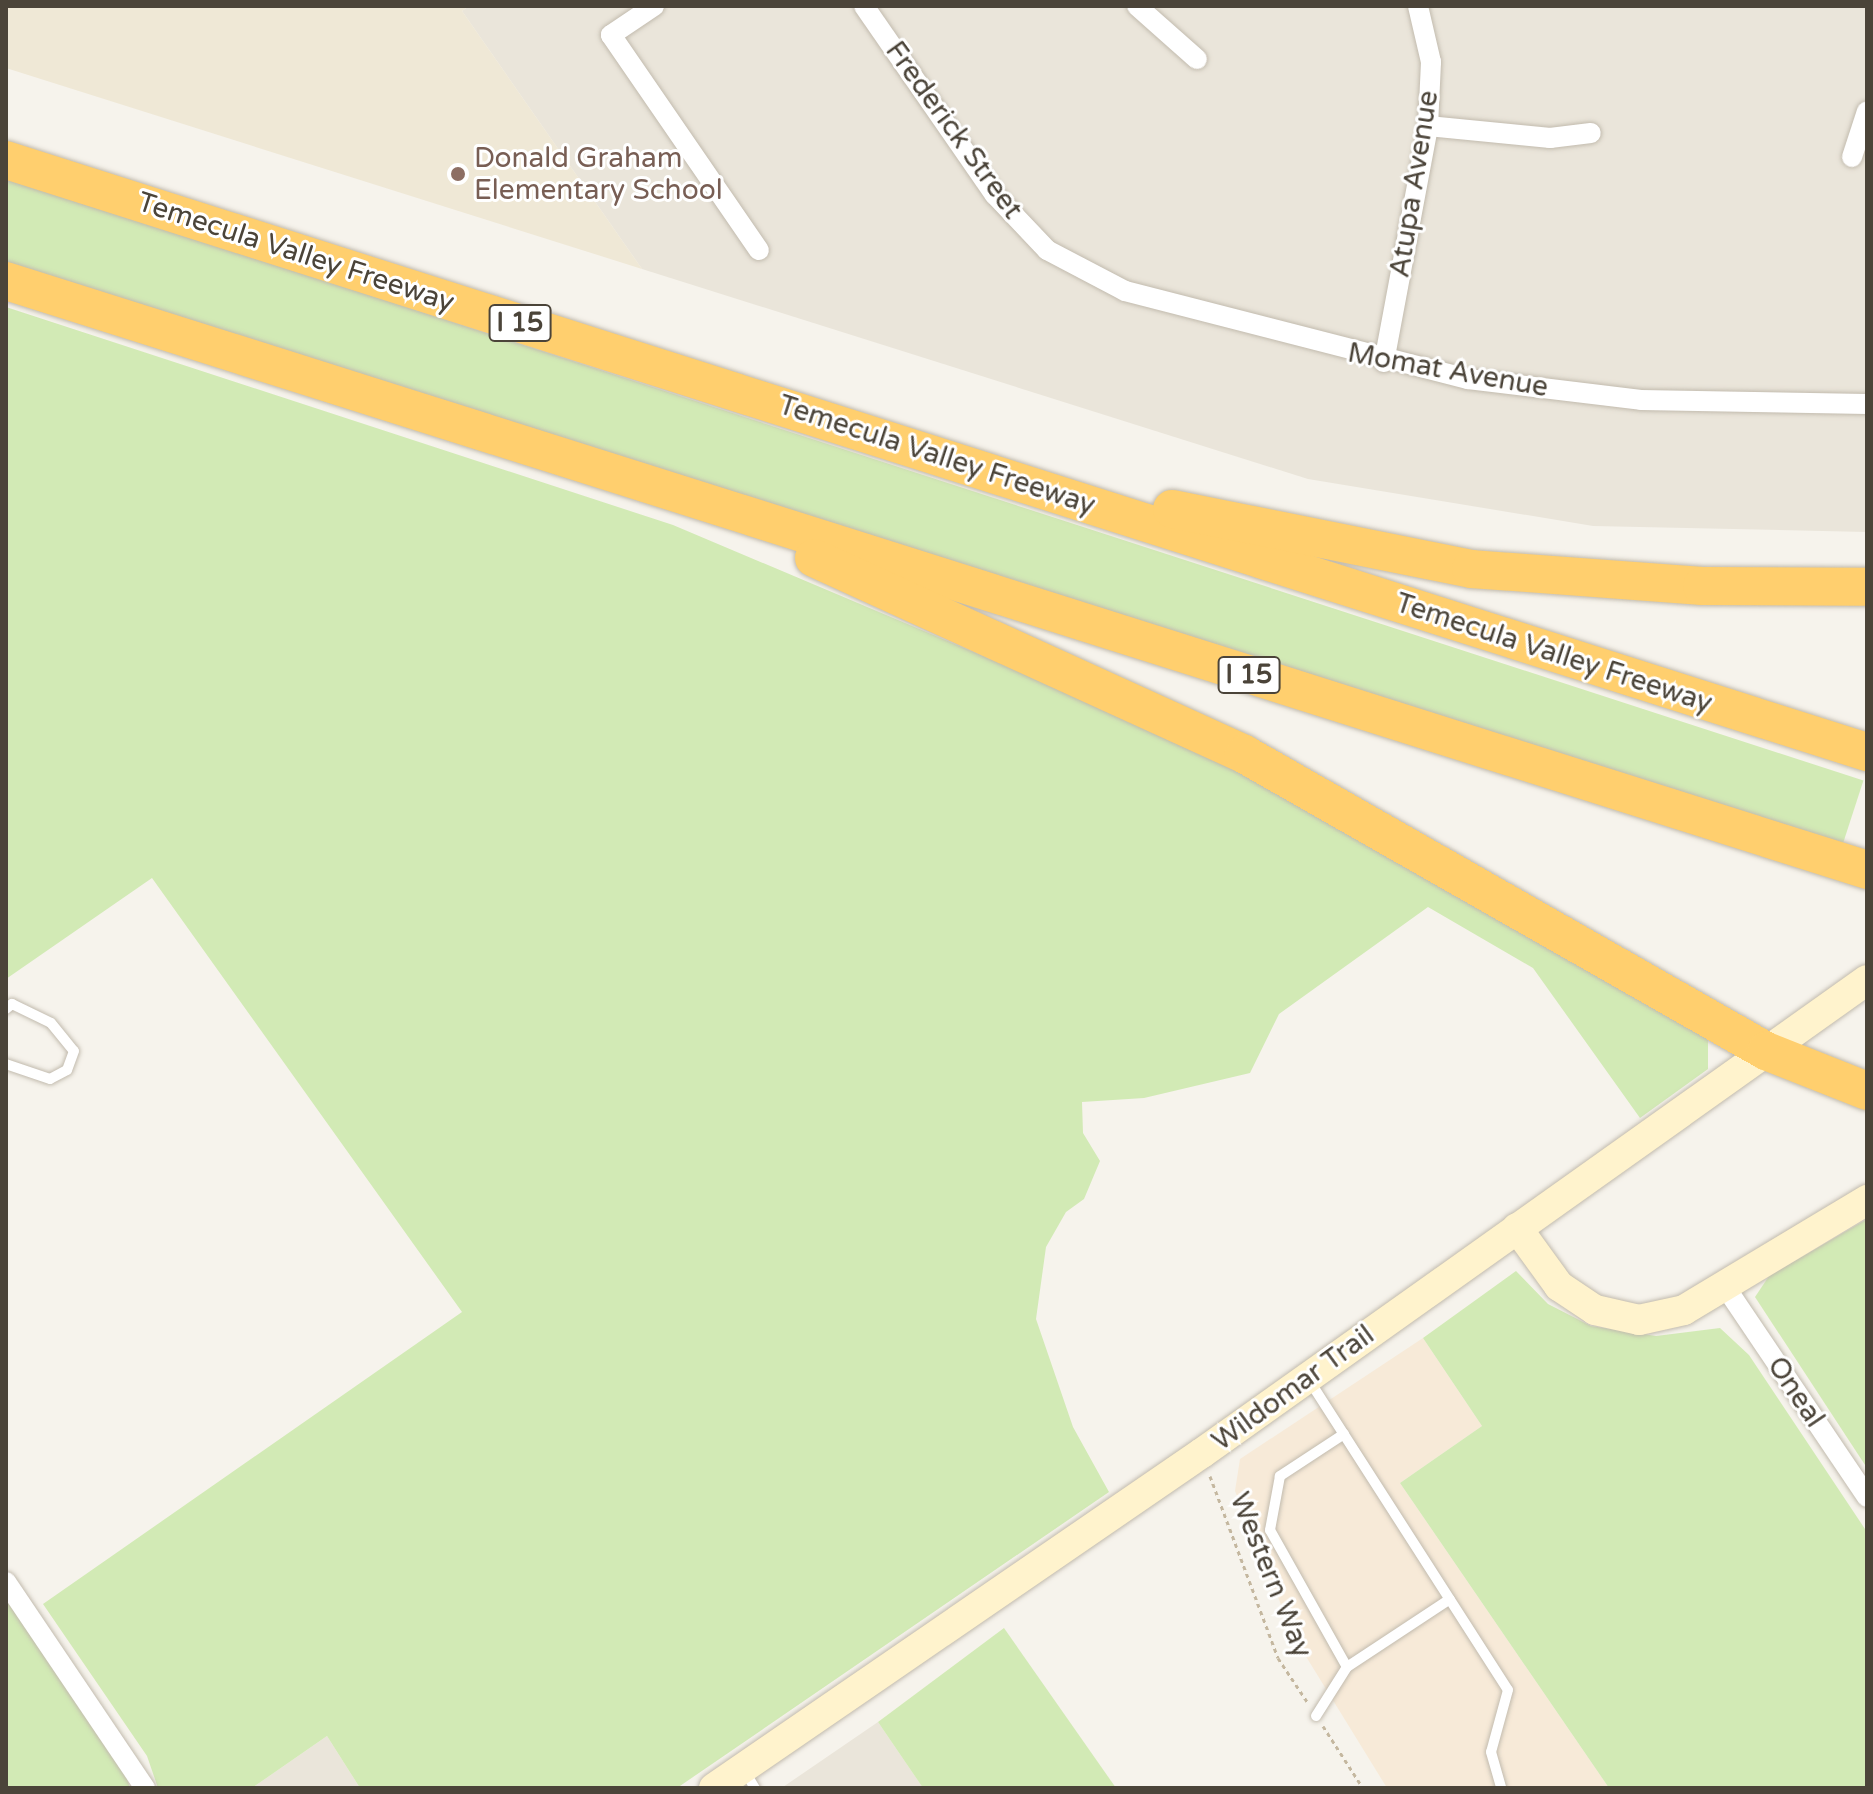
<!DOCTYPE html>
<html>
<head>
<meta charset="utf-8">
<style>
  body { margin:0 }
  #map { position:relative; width:1873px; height:1794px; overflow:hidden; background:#f6f3ec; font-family:"Varela Round",sans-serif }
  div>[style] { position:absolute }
  .residential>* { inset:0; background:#eae5da }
  .commercial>* { inset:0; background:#f7ead8 }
  .education>* { inset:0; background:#efe8d6 }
  .green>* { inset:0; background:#d2eab5; transform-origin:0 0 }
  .path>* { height:3px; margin-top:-1.5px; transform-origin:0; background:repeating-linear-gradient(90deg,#c4b79f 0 4px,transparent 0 8px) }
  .roads { filter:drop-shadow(0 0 2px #c2bbae) drop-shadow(0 0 2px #c2bbae) }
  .lane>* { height:10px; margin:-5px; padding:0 5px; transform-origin:5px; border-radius:5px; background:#fff }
  .street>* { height:20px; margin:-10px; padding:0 10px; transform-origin:10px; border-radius:10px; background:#fff }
  .secondary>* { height:30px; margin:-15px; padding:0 15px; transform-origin:15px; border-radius:15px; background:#fff3cd }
  .highway>* { height:38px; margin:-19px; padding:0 19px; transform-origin:19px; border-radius:19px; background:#ffcf6e }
  .dots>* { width:22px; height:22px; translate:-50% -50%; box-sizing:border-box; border:4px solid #fff; border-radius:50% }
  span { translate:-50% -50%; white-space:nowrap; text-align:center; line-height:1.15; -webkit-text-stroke:6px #fff; paint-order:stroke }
  .shield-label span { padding:2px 6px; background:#fff; border:2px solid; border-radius:6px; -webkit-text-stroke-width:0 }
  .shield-label { font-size:26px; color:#4b4439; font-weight:700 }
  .street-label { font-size:28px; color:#4b4439 }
  .education-label { font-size:28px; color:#785e54 }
  .left { translate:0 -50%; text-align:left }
  .frame { position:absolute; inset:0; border:8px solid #4b4439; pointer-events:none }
</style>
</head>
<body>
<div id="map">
  <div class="residential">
    <i style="clip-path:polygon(469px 6px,1867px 6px,1867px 532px,1593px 526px,1308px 479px,642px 269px,462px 11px)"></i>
    <i style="clip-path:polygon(878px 1722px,923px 1788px,783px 1788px,783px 1787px)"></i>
    <i style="clip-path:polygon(327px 1736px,360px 1788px,252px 1788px)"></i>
  </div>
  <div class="commercial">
    <i style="clip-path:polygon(1423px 1338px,1482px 1426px,1400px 1483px,1609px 1788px,1387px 1788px,1294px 1637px,1235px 1491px,1240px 1459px)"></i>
  </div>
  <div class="education">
    <i style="clip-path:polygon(6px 6px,469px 6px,462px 11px,642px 269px,6px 68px)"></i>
  </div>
  <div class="green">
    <i style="left:6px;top:177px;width:1953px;height:84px;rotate:18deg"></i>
    <i style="clip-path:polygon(6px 307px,673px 525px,1222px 757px,1708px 1037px,1708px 1069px,1640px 1118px,1533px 968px,1428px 907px,1279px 1014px,1250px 1073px,1144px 1098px,1082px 1102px,1083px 1133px,1100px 1161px,1084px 1199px,1066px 1212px,1046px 1247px,1036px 1319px,1073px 1427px,1109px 1492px,677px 1788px,360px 1788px,327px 1736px,252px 1788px,158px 1788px,147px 1756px,43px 1604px,462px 1312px,152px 878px,6px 979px)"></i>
    <i style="clip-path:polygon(1867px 1219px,1867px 1468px,1755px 1297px,1769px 1276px)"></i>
    <i style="clip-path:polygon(1516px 1271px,1548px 1304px,1591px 1326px,1656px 1336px,1720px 1328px,1749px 1355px,1867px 1532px,1867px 1788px,1609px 1788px,1400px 1483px,1482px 1426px,1423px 1338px)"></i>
    <i style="clip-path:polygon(6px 1598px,124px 1769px,130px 1788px,6px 1788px)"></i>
    <i style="clip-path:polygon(1004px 1628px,1116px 1788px,923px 1788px,878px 1722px)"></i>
  </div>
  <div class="path">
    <i style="left:1210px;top:1476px;width:194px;rotate:69.5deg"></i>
    <i style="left:1278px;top:1658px;width:54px;rotate:56.3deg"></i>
    <i style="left:1323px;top:1726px;width:74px;rotate:57.2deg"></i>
  </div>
  <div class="roads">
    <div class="lane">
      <i style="left:6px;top:1009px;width:8px;rotate:-40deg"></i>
      <i style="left:12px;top:1004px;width:43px;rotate:26deg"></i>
      <i style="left:51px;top:1023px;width:36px;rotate:51deg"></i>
      <i style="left:74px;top:1051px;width:20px;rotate:110deg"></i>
      <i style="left:67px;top:1070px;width:19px;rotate:152deg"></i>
      <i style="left:50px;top:1079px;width:46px;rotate:-161.2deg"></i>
      <i style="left:1309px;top:1380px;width:368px;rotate:57.3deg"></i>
      <i style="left:1508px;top:1690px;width:64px;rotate:105.3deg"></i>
      <i style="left:1491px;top:1752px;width:37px;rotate:74deg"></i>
      <i style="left:1344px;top:1434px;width:77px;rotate:146.7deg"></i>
      <i style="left:1280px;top:1476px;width:55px;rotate:100.5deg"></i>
      <i style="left:1270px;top:1530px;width:157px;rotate:60.7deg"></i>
      <i style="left:1316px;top:1716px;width:58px;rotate:-57.7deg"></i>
      <i style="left:1347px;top:1667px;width:123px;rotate:-33.4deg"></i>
      <i style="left:744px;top:1770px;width:21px;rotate:59deg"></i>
    </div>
    <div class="street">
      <i style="left:654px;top:6px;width:52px;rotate:146deg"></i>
      <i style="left:611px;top:35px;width:261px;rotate:55.5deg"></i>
      <i style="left:864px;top:6px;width:230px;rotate:55.3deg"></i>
      <i style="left:995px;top:195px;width:76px;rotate:46.6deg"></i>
      <i style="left:1047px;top:250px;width:88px;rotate:27.7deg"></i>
      <i style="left:1125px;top:291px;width:354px;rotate:14.4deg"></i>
      <i style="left:1468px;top:379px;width:174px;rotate:6.9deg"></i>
      <i style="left:1641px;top:400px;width:226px;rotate:1deg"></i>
      <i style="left:1137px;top:6px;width:80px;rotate:41.5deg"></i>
      <i style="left:1428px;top:126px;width:123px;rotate:5.6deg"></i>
      <i style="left:1550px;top:138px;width:41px;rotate:-7deg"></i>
      <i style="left:1852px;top:157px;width:48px;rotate:-71.9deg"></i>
      <i style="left:1384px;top:362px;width:240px;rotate:-79.4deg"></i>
      <i style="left:1428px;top:126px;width:64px;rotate:-87.3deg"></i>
      <i style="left:1431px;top:62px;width:57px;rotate:-103.1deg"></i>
      <i style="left:1726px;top:1288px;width:252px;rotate:56deg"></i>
      <i style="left:6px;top:1582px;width:249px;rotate:56deg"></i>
    </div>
    <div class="secondary">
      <i style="left:1517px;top:1228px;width:72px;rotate:54.1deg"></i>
      <i style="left:1559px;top:1286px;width:43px;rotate:33.7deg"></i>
      <i style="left:1595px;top:1310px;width:45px;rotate:12.8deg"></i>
      <i style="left:1639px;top:1320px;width:46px;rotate:-12.5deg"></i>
      <i style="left:1684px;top:1310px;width:214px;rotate:-31deg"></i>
      <i style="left:714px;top:1788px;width:592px;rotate:-34.47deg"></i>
      <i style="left:1202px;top:1453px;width:816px;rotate:-35.42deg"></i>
    </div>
    <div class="highway">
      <i style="left:6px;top:160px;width:1953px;rotate:17.65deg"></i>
      <i style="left:6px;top:281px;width:1952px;rotate:17.56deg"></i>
      <i style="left:1172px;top:509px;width:305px;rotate:11.3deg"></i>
      <i style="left:1471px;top:569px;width:232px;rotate:4.2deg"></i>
      <i style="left:1702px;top:586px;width:165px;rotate:0.3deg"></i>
      <i style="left:814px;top:558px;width:473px;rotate:24.5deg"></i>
      <i style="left:1244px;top:754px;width:601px;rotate:29.64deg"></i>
      <i style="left:1766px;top:1051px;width:109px;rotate:21.6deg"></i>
    </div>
  </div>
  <div class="dots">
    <i style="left:458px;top:174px;background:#8d6e63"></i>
  </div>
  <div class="shield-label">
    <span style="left:520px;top:323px">I 15</span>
    <span style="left:1249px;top:675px">I 15</span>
  </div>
  <div class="street-label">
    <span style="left:954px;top:130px;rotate:54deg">Frederick Street</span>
    <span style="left:1414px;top:184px;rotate:-81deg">Atupa Avenue</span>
    <span style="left:296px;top:252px;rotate:18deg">Temecula Valley Freeway</span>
    <span style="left:1448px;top:370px;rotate:10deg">Momat Avenue</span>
    <span style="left:937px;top:455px;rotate:18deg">Temecula Valley Freeway</span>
    <span style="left:1554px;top:653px;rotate:18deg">Temecula Valley Freeway</span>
    <span style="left:1293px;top:1388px;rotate:-36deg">Wildomar Trail</span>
    <span style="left:1796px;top:1392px;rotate:56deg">Oneal</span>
    <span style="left:1271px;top:1575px;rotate:68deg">Western Way</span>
  </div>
  <div class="education-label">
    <span class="left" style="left:474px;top:174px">Donald Graham<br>Elementary School</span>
  </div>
  <div class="frame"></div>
</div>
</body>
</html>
